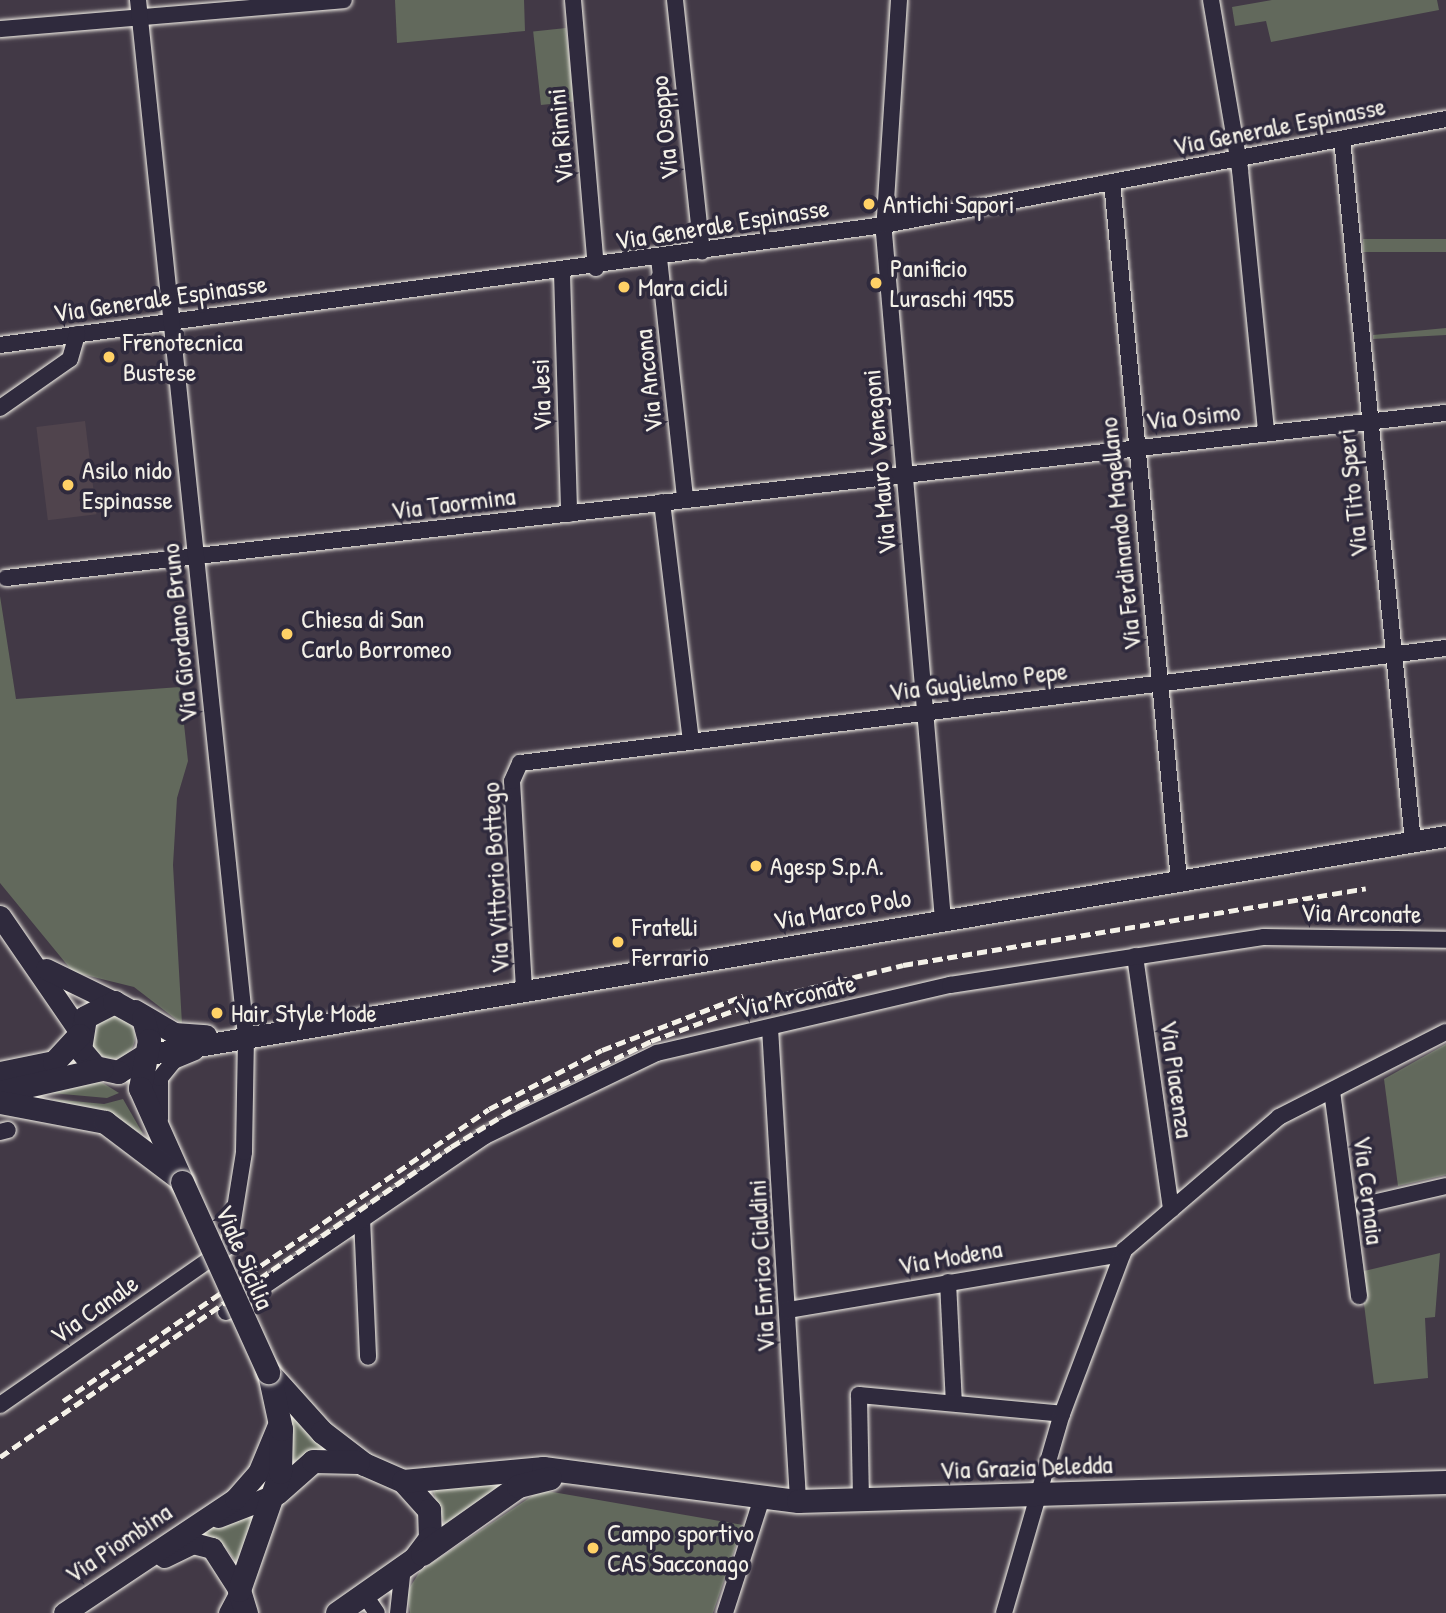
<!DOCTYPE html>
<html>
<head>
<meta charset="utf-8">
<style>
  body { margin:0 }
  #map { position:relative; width:1446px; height:1613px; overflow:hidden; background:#423946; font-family:"Patrick Hand",sans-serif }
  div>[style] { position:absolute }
  .built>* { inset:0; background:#50444d; transform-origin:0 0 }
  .green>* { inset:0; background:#62695c; transform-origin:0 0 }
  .round { border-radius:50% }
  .roads { filter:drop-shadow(0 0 2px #f4f1e8) drop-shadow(0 0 2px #f4f1e8) }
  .minor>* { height:16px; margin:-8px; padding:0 8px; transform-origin:8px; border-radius:8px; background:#2f2a3d }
  .tertiary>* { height:21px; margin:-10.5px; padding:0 10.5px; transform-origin:10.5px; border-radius:10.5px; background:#2f2a3d }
  .secondary>* { height:23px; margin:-11.5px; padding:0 11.5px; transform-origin:11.5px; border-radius:11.5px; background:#2f2a3d }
  .rail>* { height:4.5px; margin-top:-2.25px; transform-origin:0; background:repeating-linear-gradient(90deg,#f4f1e8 0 10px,transparent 0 15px) }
  .bridges { filter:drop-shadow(0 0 2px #f4f1e8) drop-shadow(0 0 2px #f4f1e8) }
  .secondary-bridge>* { height:23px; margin:-11.5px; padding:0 11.5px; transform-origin:11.5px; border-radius:11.5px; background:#2f2a3d }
  .dots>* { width:19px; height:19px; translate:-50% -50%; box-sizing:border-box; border:4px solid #2f2a3d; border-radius:50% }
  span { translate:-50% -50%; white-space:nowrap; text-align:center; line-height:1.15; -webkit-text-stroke:7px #2f2a3d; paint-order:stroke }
  .street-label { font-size:26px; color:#f4f1e8 }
  .poi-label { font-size:26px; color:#f4f1e8 }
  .left { translate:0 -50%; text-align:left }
</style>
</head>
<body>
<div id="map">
  <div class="built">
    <i style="left:85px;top:421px;width:94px;height:49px;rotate:83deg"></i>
  </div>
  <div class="green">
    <i style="clip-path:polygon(395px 0,524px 0,525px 31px,397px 43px)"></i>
    <i style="clip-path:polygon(1272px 0,1437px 0,1439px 10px,1271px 42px,1266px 21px,1235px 26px,1232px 7px)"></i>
    <i style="left:566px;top:28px;width:74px;height:33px;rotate:84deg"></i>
    <i style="left:1446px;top:239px;width:13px;height:83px;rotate:90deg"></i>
    <i style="clip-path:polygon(1446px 328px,1446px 335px,1373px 339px,1373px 335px)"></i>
    <i style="clip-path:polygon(0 596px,16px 699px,180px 687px,188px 761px,177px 798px,173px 865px,182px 1024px,134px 987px,73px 972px,0 883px)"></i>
    <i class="round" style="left:91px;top:1015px;width:44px;height:44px"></i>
    <i style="clip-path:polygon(1446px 1044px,1446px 1175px,1398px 1186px,1384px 1079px)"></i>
    <i style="clip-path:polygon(95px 1078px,119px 1093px,107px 1098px,51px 1093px,49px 1085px)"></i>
    <i style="clip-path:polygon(52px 1099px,104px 1104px,123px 1099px,143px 1134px)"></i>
    <i style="clip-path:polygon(1440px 1253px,1435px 1317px,1425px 1318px,1428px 1378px,1374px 1384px,1360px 1272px)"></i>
    <i style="clip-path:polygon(288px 1402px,333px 1449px,290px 1463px)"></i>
    <i style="clip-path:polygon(511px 1477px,448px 1523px,444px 1523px,432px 1488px)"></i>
    <i style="clip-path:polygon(541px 1490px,743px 1525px,713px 1613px,410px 1613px,407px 1592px,420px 1571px)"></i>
    <i style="clip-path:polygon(255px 1515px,237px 1563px,226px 1548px,193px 1533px)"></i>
  </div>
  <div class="roads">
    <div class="minor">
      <i style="left:573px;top:0;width:269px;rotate:85.1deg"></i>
      <i style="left:675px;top:0;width:253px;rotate:83.9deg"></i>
      <i style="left:899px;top:0;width:233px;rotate:93.7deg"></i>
      <i style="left:884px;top:233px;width:690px;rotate:85.09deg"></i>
      <i style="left:1211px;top:0;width:172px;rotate:80.3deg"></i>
      <i style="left:1240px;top:170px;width:263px;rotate:84.3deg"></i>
      <i style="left:0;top:29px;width:345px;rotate:-4.8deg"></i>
      <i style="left:1342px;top:139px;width:707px;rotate:84.23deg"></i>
      <i style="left:1112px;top:182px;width:702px;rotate:84.52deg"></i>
      <i style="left:659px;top:258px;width:242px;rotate:83.8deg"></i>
      <i style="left:562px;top:273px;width:241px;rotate:88.3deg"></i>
      <i style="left:0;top:345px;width:892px;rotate:-7.73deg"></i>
      <i style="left:884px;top:225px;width:572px;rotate:-10.68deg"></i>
      <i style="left:0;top:408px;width:85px;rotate:-35deg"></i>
      <i style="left:70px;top:359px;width:26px;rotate:-74deg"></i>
      <i style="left:662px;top:502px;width:241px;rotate:83.1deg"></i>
      <i style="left:6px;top:578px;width:1449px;rotate:-6.54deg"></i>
      <i style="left:1135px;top:956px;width:256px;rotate:81.9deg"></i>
      <i style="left:524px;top:989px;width:208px;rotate:-93.3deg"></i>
      <i style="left:512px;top:781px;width:20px;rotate:-66deg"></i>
      <i style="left:520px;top:763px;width:933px;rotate:-7.08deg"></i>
      <i style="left:770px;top:1028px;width:474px;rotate:86.6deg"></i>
      <i style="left:1332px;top:1091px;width:207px;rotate:82.5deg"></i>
      <i style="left:160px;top:1119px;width:41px;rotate:-90deg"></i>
      <i style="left:160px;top:1078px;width:22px;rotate:-51deg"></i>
      <i style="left:174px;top:1061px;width:23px;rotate:-23deg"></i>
      <i style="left:0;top:1132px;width:8px;rotate:-14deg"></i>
      <i style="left:1364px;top:1205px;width:84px;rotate:-13deg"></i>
      <i style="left:362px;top:1218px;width:139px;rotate:87.5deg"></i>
      <i style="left:948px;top:1282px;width:121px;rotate:87.2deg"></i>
      <i style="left:788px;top:1310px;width:339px;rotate:-9.5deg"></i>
      <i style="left:226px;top:1312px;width:313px;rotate:-34.2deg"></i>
      <i style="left:485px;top:1136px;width:191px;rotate:-25.8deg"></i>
      <i style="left:657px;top:1053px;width:301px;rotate:-13.1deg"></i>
      <i style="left:950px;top:985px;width:318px;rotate:-8.7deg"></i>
      <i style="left:1264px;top:937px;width:182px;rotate:0.9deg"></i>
      <i style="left:0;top:1405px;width:279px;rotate:-34.8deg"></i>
      <i style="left:229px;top:1246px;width:95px;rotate:-80.9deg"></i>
      <i style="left:244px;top:1152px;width:116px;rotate:-89deg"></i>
      <i style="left:246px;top:1036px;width:1042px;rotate:-95.95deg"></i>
      <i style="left:861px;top:1500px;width:105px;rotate:-91.1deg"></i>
      <i style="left:859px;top:1395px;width:204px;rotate:5.3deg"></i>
      <i style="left:364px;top:1594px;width:23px;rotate:56deg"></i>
      <i style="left:227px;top:1613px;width:26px;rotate:-62deg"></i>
      <i style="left:398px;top:1613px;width:46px;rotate:-83.8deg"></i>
      <i style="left:725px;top:1613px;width:118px;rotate:-72.2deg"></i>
      <i style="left:1004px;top:1613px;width:207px;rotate:-73.8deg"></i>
      <i style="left:1062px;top:1414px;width:175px;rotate:-69.3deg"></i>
      <i style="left:1124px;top:1250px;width:204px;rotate:-40.6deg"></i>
      <i style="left:1279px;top:1117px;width:187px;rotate:-27deg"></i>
    </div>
    <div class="tertiary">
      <i style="left:0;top:916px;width:140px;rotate:55.5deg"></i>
      <i style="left:46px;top:969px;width:76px;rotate:25.9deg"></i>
      <i style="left:135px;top:1010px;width:45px;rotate:30.5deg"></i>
      <i style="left:174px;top:1033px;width:32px;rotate:4deg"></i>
      <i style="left:144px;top:1055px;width:1320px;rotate:-9.55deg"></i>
      <i style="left:218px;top:1517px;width:63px;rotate:-21.3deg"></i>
      <i style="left:164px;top:1557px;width:32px;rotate:-26deg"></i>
      <i style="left:193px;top:1543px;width:20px;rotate:15deg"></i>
      <i style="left:212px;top:1548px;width:50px;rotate:57.3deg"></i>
      <i style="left:64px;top:1613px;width:206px;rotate:-33.7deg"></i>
      <i style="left:235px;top:1499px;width:35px;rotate:-49deg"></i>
      <i style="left:258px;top:1473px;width:52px;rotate:-67.4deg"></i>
    </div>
    <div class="secondary">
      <i style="left:142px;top:1057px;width:28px;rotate:148deg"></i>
      <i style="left:118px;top:1072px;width:24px;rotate:-168deg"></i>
      <i style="left:95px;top:1067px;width:23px;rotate:-130deg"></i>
      <i style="left:80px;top:1049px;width:32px;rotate:-81deg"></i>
      <i style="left:85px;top:1017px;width:33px;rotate:-27deg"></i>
      <i style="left:114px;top:1002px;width:33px;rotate:29deg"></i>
      <i style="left:143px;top:1018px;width:23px;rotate:75deg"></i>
      <i style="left:149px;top:1040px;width:49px;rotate:100.6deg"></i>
      <i style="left:140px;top:1088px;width:103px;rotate:65.9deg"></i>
      <i style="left:0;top:1073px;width:55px;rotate:-11.5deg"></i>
      <i style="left:54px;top:1062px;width:37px;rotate:-47deg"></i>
      <i style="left:0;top:1092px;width:104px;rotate:-12.8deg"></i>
      <i style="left:0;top:1102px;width:107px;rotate:10.8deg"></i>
      <i style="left:105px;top:1122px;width:88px;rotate:37.1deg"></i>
      <i style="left:268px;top:1372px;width:81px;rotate:48deg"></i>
      <i style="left:322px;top:1432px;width:53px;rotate:37.3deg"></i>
      <i style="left:364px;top:1464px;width:43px;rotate:23.6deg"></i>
      <i style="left:403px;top:1481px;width:39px;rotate:48deg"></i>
      <i style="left:429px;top:1510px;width:28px;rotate:88deg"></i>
      <i style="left:430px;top:1538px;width:26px;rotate:127deg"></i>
      <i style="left:414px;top:1559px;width:94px;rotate:145deg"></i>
      <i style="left:403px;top:1481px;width:141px;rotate:-5.3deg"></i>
      <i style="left:543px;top:1468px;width:257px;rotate:7.4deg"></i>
      <i style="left:798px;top:1501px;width:648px;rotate:-1.68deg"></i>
      <i style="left:277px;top:1493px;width:48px;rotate:-41.6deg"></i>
      <i style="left:313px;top:1461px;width:45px;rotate:1.3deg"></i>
      <i style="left:422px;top:1554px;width:118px;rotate:-35.3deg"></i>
      <i style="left:518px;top:1486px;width:33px;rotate:-14deg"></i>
      <i style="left:246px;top:1613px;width:24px;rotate:-107deg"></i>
      <i style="left:239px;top:1590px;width:125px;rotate:-70.8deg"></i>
      <i style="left:280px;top:1472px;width:43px;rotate:-88.7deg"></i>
      <i style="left:281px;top:1429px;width:52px;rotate:-102.2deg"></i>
    </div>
  </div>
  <div class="rail">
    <i style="left:63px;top:1401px;width:516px;rotate:-34.43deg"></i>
    <i style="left:489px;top:1109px;width:127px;rotate:-27.6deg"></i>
    <i style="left:602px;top:1050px;width:151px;rotate:-21deg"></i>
    <i style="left:0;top:1457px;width:547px;rotate:-34.5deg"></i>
    <i style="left:451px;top:1147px;width:81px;rotate:-31.3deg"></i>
    <i style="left:520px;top:1105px;width:146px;rotate:-26deg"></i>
    <i style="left:651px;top:1041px;width:121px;rotate:-20.2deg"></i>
    <i style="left:765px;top:999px;width:142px;rotate:-13.8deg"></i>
    <i style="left:903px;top:965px;width:469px;rotate:-9.4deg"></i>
  </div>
  <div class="bridges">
    <div class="secondary-bridge">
      <i style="left:182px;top:1182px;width:209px;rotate:65.6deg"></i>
    </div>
  </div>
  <div class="dots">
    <i style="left:869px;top:204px;background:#ffd166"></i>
    <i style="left:876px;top:283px;background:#ffd166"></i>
    <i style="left:624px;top:287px;background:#ffd166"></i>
    <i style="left:109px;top:357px;background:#ffd166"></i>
    <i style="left:68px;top:485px;background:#ffd166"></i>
    <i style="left:287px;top:634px;background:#ffd166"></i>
    <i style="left:756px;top:866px;background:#ffd166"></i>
    <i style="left:618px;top:942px;background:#ffd166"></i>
    <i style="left:217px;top:1013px;background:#ffd166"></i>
    <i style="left:593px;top:1548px;background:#ffd166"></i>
  </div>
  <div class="street-label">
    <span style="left:1279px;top:126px;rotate:-11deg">Via Generale Espinasse</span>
    <span style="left:664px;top:128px;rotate:-96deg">Via Osoppo</span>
    <span style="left:560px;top:136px;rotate:-95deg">Via Rimini</span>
    <span style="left:722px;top:224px;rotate:-9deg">Via Generale Espinasse</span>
    <span style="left:160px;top:298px;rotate:-8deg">Via Generale Espinasse</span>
    <span style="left:648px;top:381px;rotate:-96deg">Via Ancona</span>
    <span style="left:541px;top:395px;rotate:-92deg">Via Jesi</span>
    <span style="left:1193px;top:416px;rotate:-6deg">Via Osimo</span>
    <span style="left:879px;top:462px;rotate:-95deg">Via Mauro Venegoni</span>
    <span style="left:1352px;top:493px;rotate:-96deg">Via Tito Speri</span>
    <span style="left:453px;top:503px;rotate:-7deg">Via Taormina</span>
    <span style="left:1120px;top:534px;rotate:-96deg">Via Ferdinando Magellano</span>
    <span style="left:179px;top:633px;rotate:-96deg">Via Giordano Bruno</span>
    <span style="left:978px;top:681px;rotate:-7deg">Via Guglielmo Pepe</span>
    <span style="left:495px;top:878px;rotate:-93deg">Via Vittorio Bottego</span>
    <span style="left:842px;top:909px;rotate:-10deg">Via Marco Polo</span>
    <span style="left:1361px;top:913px;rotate:1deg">Via Arconate</span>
    <span style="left:796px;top:996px;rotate:-13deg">Via Arconate</span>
    <span style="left:1177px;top:1079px;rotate:82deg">Via Piacenza</span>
    <span style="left:1369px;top:1190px;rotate:83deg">Via Cernaia</span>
    <span style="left:245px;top:1257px;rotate:67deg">Viale Sicilia</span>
    <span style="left:950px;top:1257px;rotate:-10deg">Via Modena</span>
    <span style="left:761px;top:1266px;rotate:-93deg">Via Enrico Cialdini</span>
    <span style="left:94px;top:1309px;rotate:-35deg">Via Canale</span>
    <span style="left:1026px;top:1467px;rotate:-2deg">Via Grazia Deledda</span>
    <span style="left:118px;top:1543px;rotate:-34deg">Via Piombina</span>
  </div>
  <div class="poi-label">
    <span class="left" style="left:883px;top:204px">Antichi Sapori</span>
    <span class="left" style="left:890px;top:283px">Panificio<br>Luraschi 1955</span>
    <span class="left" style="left:638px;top:287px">Mara cicli</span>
    <span class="left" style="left:123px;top:357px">Frenotecnica<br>Bustese</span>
    <span class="left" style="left:82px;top:485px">Asilo nido<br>Espinasse</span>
    <span class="left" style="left:301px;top:634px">Chiesa di San<br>Carlo Borromeo</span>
    <span class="left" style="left:770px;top:866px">Agesp S.p.A.</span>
    <span class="left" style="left:632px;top:942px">Fratelli<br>Ferrario</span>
    <span class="left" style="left:231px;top:1013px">Hair Style Mode</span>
    <span class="left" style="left:607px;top:1548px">Campo sportivo<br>CAS Sacconago</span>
  </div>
</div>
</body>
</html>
